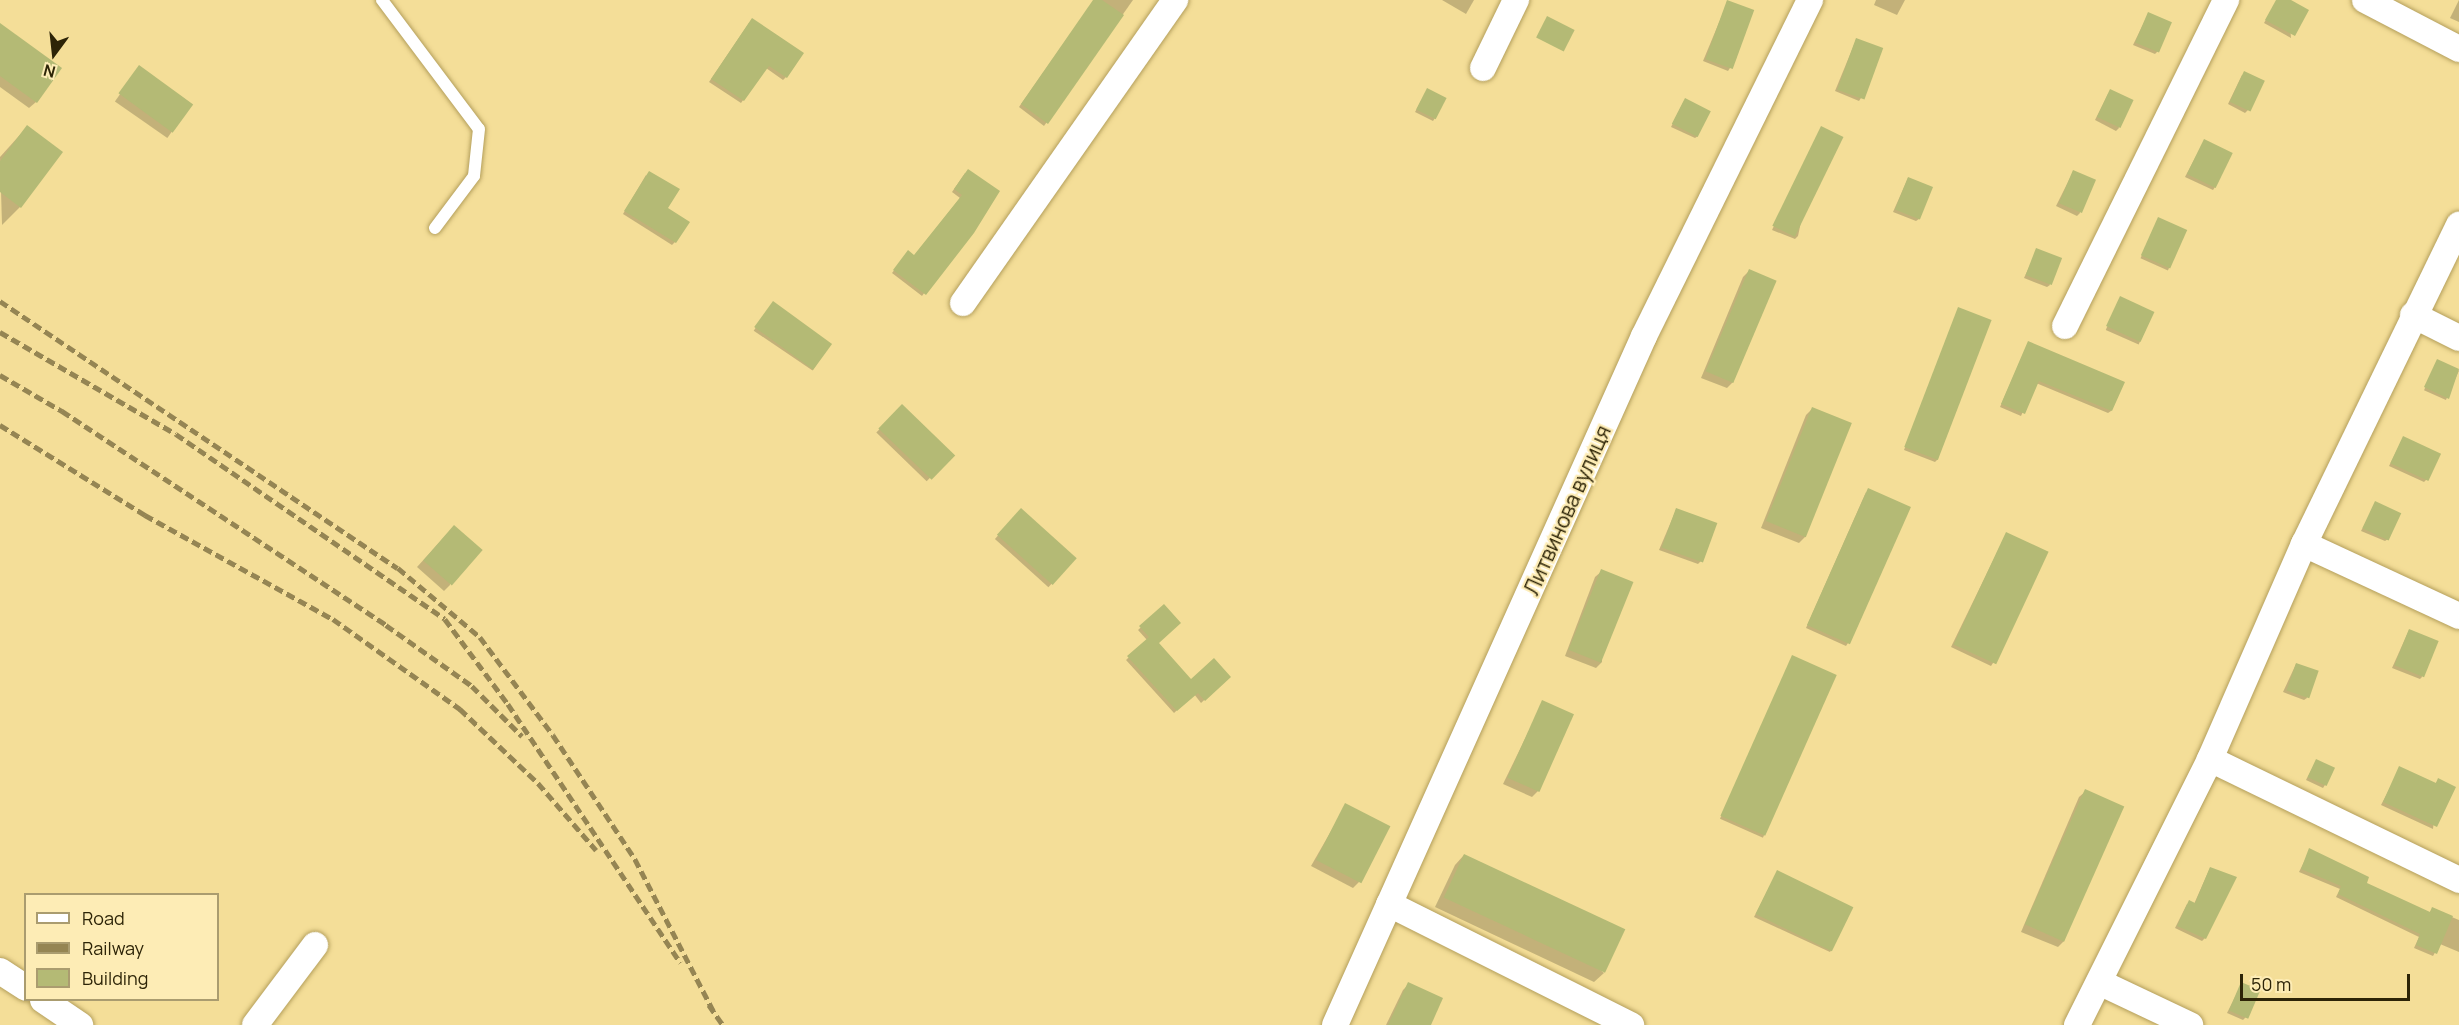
<!DOCTYPE html>
<html>
<head>
<meta charset="utf-8">
<style>
  body { margin:0 }
  #map { position:relative; width:2459px; height:1025px; overflow:hidden; background:#f4de98; font-family:Manrope,sans-serif }
  div>[style] { position:absolute }
  .shadow>* { inset:0; background:#0003; transform-origin:0 0 }
  .building>* { inset:0; background:#b4ba75; transform-origin:0 0 }
  .roads { filter:drop-shadow(0 0 2px #b49f5c) drop-shadow(0 0 2px #b49f5c) }
  .lane>* { height:12px; margin:-6px; padding:0 6px; transform-origin:6px; border-radius:6px; background:#fff }
  .street>* { height:26px; margin:-13px; padding:0 13px; transform-origin:13px; border-radius:13px; background:#fff }
  .rail>* { height:4.5px; margin-top:-2.25px; transform-origin:0; background:repeating-linear-gradient(90deg,#958553 0 9px,transparent 0 13.5px) }
  span { translate:-50% -50%; white-space:nowrap; text-align:center; line-height:1.15; -webkit-text-stroke:4.5px #fdecb5; paint-order:stroke }
  .street-label { font-size:21px; color:#2d2407 }
  .legend { position:absolute; left:24px; top:893px; width:195px; height:108px; box-sizing:border-box; background:#fdecb5; border:2px solid #aa9c6f; margin:0; padding:8px 10px; list-style:none; font-size:18px; color:#2d2407 }
  .legend li { display:flex; align-items:center; gap:12px; height:30px }
  .legend b { width:30px; border:2px solid #aa9c6f }
  .north { position:absolute; left:24px; top:24px; width:60px; height:60px; -webkit-text-stroke:4px #fdecb5; paint-order:stroke; rotate:195deg; font-size:16px; font-weight:700; line-height:24px; text-align:center; color:#2d2407 }
  .north::after { content:''; display:block; margin:auto; width:21px; height:27px; background:#2d2407; clip-path:polygon(50% 0,100% 100%,50% 72%,0 100%) }
  .scale { position:absolute; left:2240px; top:974px; width:170px; height:27px; box-sizing:border-box; border:3px solid #2d2407; border-top:0; padding-left:8px; font-size:18px; line-height:21px; white-space:nowrap; color:#2d2407; -webkit-text-stroke:4px #fdecb5; paint-order:stroke }
</style>
</head>
<body>
<div id="map">
  <div class="shadow">
    <i style="clip-path:polygon(1094px 0,1133px 0,1044px 126px,1019px 107px)"></i>
    <i style="clip-path:polygon(1442px 0,1474px 0,1466px 14px)"></i>
    <i style="clip-path:polygon(1876px 0,1905px 0,1897px 15px,1874px 5px)"></i>
    <i style="clip-path:polygon(2277px 0,2288px 0,2291px 38px,2264px 23px)"></i>
    <i style="clip-path:polygon(2459px 0,2459px 22px,2450px 18px)"></i>
    <i style="clip-path:polygon(1728px 1px,1730px 68px,1728px 71px,1703px 61px)"></i>
    <i style="clip-path:polygon(2148px 14px,2158px 51px,2155px 54px,2133px 45px)"></i>
    <i style="clip-path:polygon(749px 23px,786px 77px,783px 80px,766px 68px,741px 103px,709px 82px)"></i>
    <i style="clip-path:polygon(0 25px,36px 102px,29px 108px,0 87px)"></i>
    <i style="clip-path:polygon(1856px 40px,1861px 98px,1859px 101px,1835px 91px)"></i>
    <i style="left:139px;top:67px;width:64px;height:42px;rotate:35deg"></i>
    <i style="clip-path:polygon(2242px 75px,2248px 110px,2245px 113px,2228px 104px)"></i>
    <i style="clip-path:polygon(1427px 90px,1435px 118px,1433px 121px,1415px 112px)"></i>
    <i style="clip-path:polygon(2108px 94px,2119px 128px,2116px 131px,2095px 120px)"></i>
    <i style="clip-path:polygon(1683px 103px,1698px 136px,1695px 138px,1671px 127px)"></i>
    <i style="clip-path:polygon(27px 127px,20px 207px,2px 225px,0 157px)"></i>
    <i style="clip-path:polygon(1821px 128px,1798px 236px,1795px 239px,1772px 230px)"></i>
    <i style="clip-path:polygon(2204px 141px,2215px 187px,2213px 190px,2185px 177px)"></i>
    <i style="clip-path:polygon(2073px 172px,2080px 213px,2077px 216px,2056px 206px)"></i>
    <i style="clip-path:polygon(965px 173px,998px 192px,922px 296px,892px 273px,906px 255px,914px 256px,960px 198px,952px 192px)"></i>
    <i style="clip-path:polygon(646px 175px,666px 209px,675px 242px,672px 245px,623px 214px)"></i>
    <i style="clip-path:polygon(1908px 178px,1919px 219px,1916px 221px,1893px 212px)"></i>
    <i style="left:2158px;top:219px;width:30px;height:43px;rotate:24deg"></i>
    <i style="clip-path:polygon(2037px 250px,2050px 285px,2047px 287px,2024px 278px)"></i>
    <i style="clip-path:polygon(1749px 271px,1733px 382px,1727px 388px,1701px 378px,1743px 277px)"></i>
    <i style="left:2120px;top:298px;width:36px;height:35px;rotate:24deg"></i>
    <i style="left:771px;top:305px;width:71px;height:31px;rotate:34deg"></i>
    <i style="clip-path:polygon(1959px 309px,1938px 459px,1935px 462px,1904px 450px)"></i>
    <i style="clip-path:polygon(2028px 343px,2123px 383px,2111px 411px,2108px 413px,2036px 383px,2021px 416px,2000px 407px)"></i>
    <i style="left:2437px;top:361px;width:24px;height:32px;rotate:24deg"></i>
    <i style="left:902px;top:406px;width:70px;height:37px;rotate:44deg"></i>
    <i style="clip-path:polygon(1812px 409px,1805px 537px,1799px 543px,1761px 528px,1806px 415px)"></i>
    <i style="clip-path:polygon(2403px 438px,2427px 479px,2424px 482px,2389px 466px)"></i>
    <i style="clip-path:polygon(1866px 492px,1848px 643px,1846px 646px,1806px 628px)"></i>
    <i style="clip-path:polygon(2376px 503px,2388px 539px,2385px 541px,2361px 531px)"></i>
    <i style="left:1021px;top:510px;width:72px;height:39px;rotate:42deg"></i>
    <i style="clip-path:polygon(1676px 510px,1701px 561px,1698px 564px,1659px 550px)"></i>
    <i style="clip-path:polygon(448px 533px,450px 585px,444px 591px,417px 567px)"></i>
    <i style="clip-path:polygon(2006px 534px,1993px 663px,1991px 666px,1951px 647px)"></i>
    <i style="clip-path:polygon(1602px 571px,1602px 662px,1596px 668px,1565px 656px,1595px 577px)"></i>
    <i style="clip-path:polygon(1164px 606px,1157px 643px,1191px 681px,1229px 677px,1201px 703px,1194px 694px,1174px 713px,1126px 660px,1147px 640px,1138px 630px)"></i>
    <i style="clip-path:polygon(2409px 630px,2422px 677px,2420px 679px,2392px 668px)"></i>
    <i style="left:1792px;top:657px;width:47px;height:177px;rotate:24deg"></i>
    <i style="clip-path:polygon(2296px 664px,2307px 698px,2304px 700px,2283px 692px)"></i>
    <i style="clip-path:polygon(1543px 702px,1538px 791px,1532px 797px,1503px 784px)"></i>
    <i style="clip-path:polygon(2316px 761px,2325px 785px,2323px 788px,2306px 780px)"></i>
    <i style="clip-path:polygon(2400px 768px,2435px 784px,2438px 780px,2433px 829px,2381px 805px)"></i>
    <i style="clip-path:polygon(2086px 791px,2064px 941px,2058px 947px,2021px 932px,2079px 797px)"></i>
    <i style="clip-path:polygon(1346px 805px,1359px 882px,1353px 888px,1311px 866px)"></i>
    <i style="clip-path:polygon(2310px 850px,2365px 884px,2429px 913px,2432px 909px,2459px 920px,2459px 952px,2440px 944px,2433px 956px,2414px 948px,2419px 937px,2336px 897px,2340px 889px,2299px 872px)"></i>
    <i style="clip-path:polygon(1464px 855px,1604px 973px,1594px 982px,1435px 907px,1455px 865px)"></i>
    <i style="clip-path:polygon(2210px 868px,2205px 938px,2202px 941px,2175px 928px,2187px 904px,2194px 904px)"></i>
    <i style="clip-path:polygon(1777px 872px,1832px 949px,1830px 952px,1754px 917px)"></i>
    <i style="clip-path:polygon(2242px 983px,2246px 1017px,2243px 1020px,2227px 1013px)"></i>
    <i style="clip-path:polygon(1409px 984px,1429px 1025px,1386px 1025px,1403px 990px)"></i>
  </div>
  <div class="building">
    <i style="clip-path:polygon(1093px 0,1102px 0,1124px 15px,1048px 124px,1021px 104px)"></i>
    <i style="left:1727px;top:0;width:29px;height:63px;rotate:20deg"></i>
    <i style="clip-path:polygon(2276px 0,2291px 0,2309px 10px,2295px 36px,2265px 20px)"></i>
    <i style="left:2148px;top:12px;width:26px;height:33px;rotate:23deg"></i>
    <i style="left:1547px;top:16px;width:31px;height:24px;rotate:27deg"></i>
    <i style="clip-path:polygon(752px 18px,804px 53px,787px 78px,769px 66px,744px 101px,711px 79px)"></i>
    <i style="clip-path:polygon(0 23px,62px 68px,37px 103px,0 76px)"></i>
    <i style="left:1856px;top:38px;width:29px;height:55px;rotate:20deg"></i>
    <i style="left:139px;top:65px;width:67px;height:35px;rotate:36deg"></i>
    <i style="left:2244px;top:71px;width:23px;height:34px;rotate:25deg"></i>
    <i style="left:1427px;top:88px;width:22px;height:24px;rotate:27deg"></i>
    <i style="left:2110px;top:89px;width:26px;height:31px;rotate:25deg"></i>
    <i style="left:1685px;top:98px;width:29px;height:29px;rotate:27deg"></i>
    <i style="clip-path:polygon(27px 125px,63px 152px,21px 208px,0 192px,0 161px)"></i>
    <i style="left:1821px;top:126px;width:25px;height:111px;rotate:26deg"></i>
    <i style="left:2204px;top:139px;width:32px;height:39px;rotate:26deg"></i>
    <i style="clip-path:polygon(968px 169px,1000px 191px,974px 233px,926px 295px,893px 270px,908px 250px,914px 255px,962px 195px,954px 189px)"></i>
    <i style="left:2073px;top:170px;width:25px;height:36px;rotate:23deg"></i>
    <i style="clip-path:polygon(649px 171px,680px 189px,668px 208px,690px 222px,676px 243px,624px 211px)"></i>
    <i style="left:1908px;top:177px;width:27px;height:35px;rotate:22deg"></i>
    <i style="left:2158px;top:217px;width:32px;height:42px;rotate:24deg"></i>
    <i style="left:2036px;top:248px;width:28px;height:29px;rotate:21deg"></i>
    <i style="left:1749px;top:269px;width:30px;height:111px;rotate:23deg"></i>
    <i style="left:2120px;top:296px;width:38px;height:33px;rotate:25deg"></i>
    <i style="left:773px;top:301px;width:73px;height:32px;rotate:36deg"></i>
    <i style="left:1958px;top:307px;width:36px;height:150px;rotate:21deg"></i>
    <i style="clip-path:polygon(2028px 341px,2125px 382px,2112px 411px,2039px 381px,2025px 414px,2001px 404px)"></i>
    <i style="clip-path:polygon(2437px 359px,2459px 369px,2449px 399px,2424px 387px)"></i>
    <i style="left:902px;top:404px;width:74px;height:34px;rotate:44deg"></i>
    <i style="left:1812px;top:407px;width:43px;height:123px;rotate:22deg"></i>
    <i style="left:2403px;top:436px;width:42px;height:30px;rotate:25deg"></i>
    <i style="left:1868px;top:488px;width:47px;height:150px;rotate:24deg"></i>
    <i style="left:2375px;top:501px;width:29px;height:30px;rotate:25deg"></i>
    <i style="left:1021px;top:508px;width:75px;height:36px;rotate:42deg"></i>
    <i style="left:1676px;top:508px;width:44px;height:42px;rotate:20deg"></i>
    <i style="left:454px;top:525px;width:38px;height:47px;rotate:41deg"></i>
    <i style="left:2006px;top:532px;width:47px;height:124px;rotate:25deg"></i>
    <i style="left:1601px;top:569px;width:35px;height:87px;rotate:22deg"></i>
    <i style="clip-path:polygon(1164px 604px,1181px 623px,1159px 643px,1191px 679px,1214px 658px,1231px 677px,1205px 701px,1198px 693px,1177px 711px,1127px 656px,1149px 637px,1139px 626px)"></i>
    <i style="left:2409px;top:629px;width:32px;height:39px;rotate:22deg"></i>
    <i style="left:1792px;top:655px;width:49px;height:176px;rotate:24deg"></i>
    <i style="left:2296px;top:663px;width:24px;height:29px;rotate:19deg"></i>
    <i style="left:1542px;top:700px;width:35px;height:85px;rotate:24deg"></i>
    <i style="left:2316px;top:759px;width:21px;height:20px;rotate:25deg"></i>
    <i style="clip-path:polygon(2399px 766px,2436px 783px,2438px 778px,2456px 787px,2437px 827px,2383px 802px)"></i>
    <i style="left:2085px;top:789px;width:43px;height:148px;rotate:24deg"></i>
    <i style="left:1345px;top:803px;width:51px;height:64px;rotate:27deg"></i>
    <i style="clip-path:polygon(2309px 848px,2369px 877px,2367px 883px,2430px 912px,2432px 907px,2453px 916px,2437px 954px,2416px 945px,2420px 934px,2338px 894px,2341px 886px,2301px 869px)"></i>
    <i style="left:1464px;top:854px;width:178px;height:48px;rotate:25deg"></i>
    <i style="clip-path:polygon(2210px 867px,2237px 877px,2206px 939px,2177px 926px,2189px 900px,2195px 903px)"></i>
    <i style="left:1777px;top:870px;width:85px;height:49px;rotate:26deg"></i>
    <i style="clip-path:polygon(1408px 982px,1443px 998px,1431px 1025px,1388px 1025px)"></i>
    <i style="left:2241px;top:982px;width:21px;height:31px;rotate:23deg"></i>
  </div>
  <div class="roads">
    <div class="lane">
      <i style="left:382px;top:0;width:161px;rotate:53.1deg"></i>
      <i style="left:479px;top:129px;width:47px;rotate:96.1deg"></i>
      <i style="left:474px;top:176px;width:65px;rotate:126.9deg"></i>
    </div>
    <div class="street">
      <i style="left:2365px;top:0;width:106px;rotate:27.5deg"></i>
      <i style="left:1483px;top:68px;width:76px;rotate:-64.1deg"></i>
      <i style="left:963px;top:303px;width:370px;rotate:-55deg"></i>
      <i style="left:2413px;top:315px;width:51px;rotate:26.6deg"></i>
      <i style="left:2065px;top:326px;width:364px;rotate:-63.7deg"></i>
      <i style="left:2304px;top:544px;width:171px;rotate:24.9deg"></i>
      <i style="left:2210px;top:759px;width:277px;rotate:25.9deg"></i>
      <i style="left:1389px;top:904px;width:271px;rotate:26.6deg"></i>
      <i style="left:0;top:971px;width:31px;rotate:33deg"></i>
      <i style="left:2099px;top:982px;width:101px;rotate:25.3deg"></i>
      <i style="left:43px;top:1000px;width:45px;rotate:34deg"></i>
      <i style="left:255px;top:1025px;width:100px;rotate:-53.1deg"></i>
      <i style="left:1335px;top:1025px;width:755px;rotate:-65.84deg"></i>
      <i style="left:1644px;top:336px;width:375px;rotate:-63.7deg"></i>
      <i style="left:2077px;top:1025px;width:297px;rotate:-63.4deg"></i>
      <i style="left:2210px;top:759px;width:235px;rotate:-66.4deg"></i>
      <i style="left:2304px;top:544px;width:355px;rotate:-64.1deg"></i>
    </div>
  </div>
  <div class="rail">
    <i style="left:0;top:301px;width:479px;rotate:33.9deg"></i>
    <i style="left:398px;top:568px;width:107px;rotate:40.1deg"></i>
    <i style="left:480px;top:637px;width:122px;rotate:53.3deg"></i>
    <i style="left:553px;top:735px;width:149px;rotate:56.5deg"></i>
    <i style="left:635px;top:859px;width:172px;rotate:62.7deg"></i>
    <i style="left:0;top:332px;width:203px;rotate:30.1deg"></i>
    <i style="left:176px;top:434px;width:326px;rotate:34.5deg"></i>
    <i style="left:445px;top:619px;width:106px;rotate:53.5deg"></i>
    <i style="left:508px;top:704px;width:311px;rotate:56.3deg"></i>
    <i style="left:0;top:375px;width:72px;rotate:30.1deg"></i>
    <i style="left:62px;top:411px;width:388px;rotate:33.4deg"></i>
    <i style="left:386px;top:625px;width:105px;rotate:35.3deg"></i>
    <i style="left:472px;top:686px;width:71px;rotate:45deg"></i>
    <i style="left:0;top:425px;width:171px;rotate:31.8deg"></i>
    <i style="left:145px;top:515px;width:215px;rotate:29deg"></i>
    <i style="left:333px;top:619px;width:156px;rotate:35.3deg"></i>
    <i style="left:460px;top:709px;width:108px;rotate:43.5deg"></i>
    <i style="left:538px;top:783px;width:89px;rotate:49.1deg"></i>
    <i style="left:709px;top:1005px;width:24px;rotate:55deg"></i>
  </div>
  <div class="street-label">
    <span style="left:1567px;top:510px;rotate:-66deg">Литвинова вулиця</span>
  </div>
  <ul class="legend">
  <li><b style="height:8px;background:#fff"></b>Road</li>
  <li><b style="height:8px;background:#958553"></b>Railway</li>
  <li><b style="height:16px;background:#b4ba75"></b>Building</li>
  </ul>
  <div class="north">N</div>
  <div class="scale">50 m</div>
</div>
</body>
</html>
